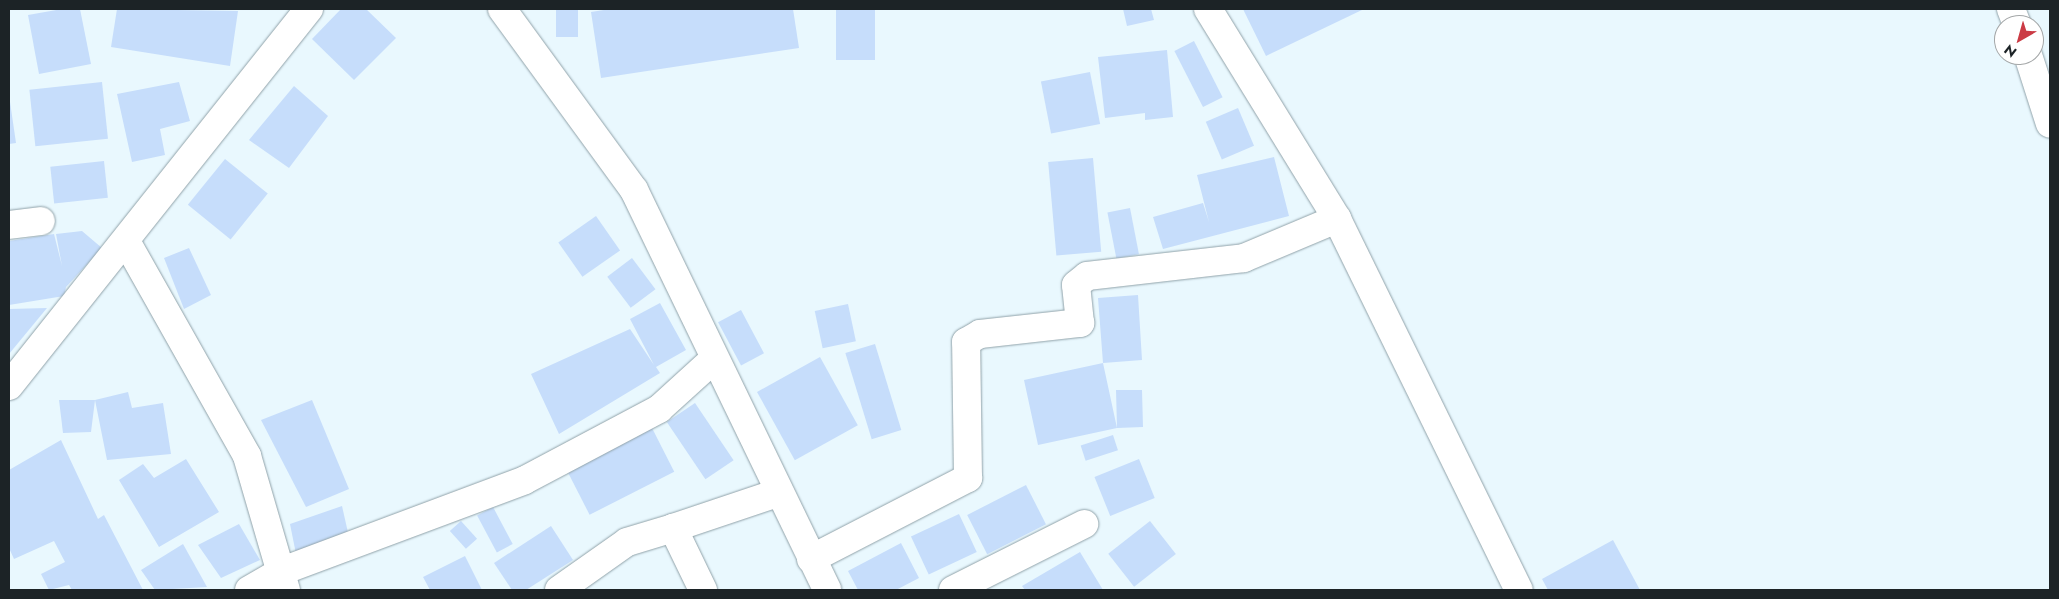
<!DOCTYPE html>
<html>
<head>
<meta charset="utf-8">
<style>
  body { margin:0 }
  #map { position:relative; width:2059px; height:599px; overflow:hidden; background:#e9f8fe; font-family:Jost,sans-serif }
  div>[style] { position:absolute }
  .building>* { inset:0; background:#c6ddfb; transform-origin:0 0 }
  .roads { filter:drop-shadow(0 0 1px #90a2a9) drop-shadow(0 0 1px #90a2a9) }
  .street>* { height:28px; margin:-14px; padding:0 14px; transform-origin:14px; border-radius:14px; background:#fff }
  .secondary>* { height:28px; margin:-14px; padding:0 14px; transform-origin:14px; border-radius:14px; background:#fff }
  span { translate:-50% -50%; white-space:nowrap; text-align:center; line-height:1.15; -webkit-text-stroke:5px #fff; paint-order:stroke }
  .frame { position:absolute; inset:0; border:10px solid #1c2326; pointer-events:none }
  .north { position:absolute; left:1994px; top:15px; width:50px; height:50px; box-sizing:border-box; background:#fff; border:1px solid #a4a7a8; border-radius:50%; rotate:218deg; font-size:14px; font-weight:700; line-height:20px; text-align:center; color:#1c2326 }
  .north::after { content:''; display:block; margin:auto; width:18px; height:22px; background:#cb3b45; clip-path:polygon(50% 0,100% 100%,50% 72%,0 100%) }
</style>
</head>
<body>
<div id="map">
  <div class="building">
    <i style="clip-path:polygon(62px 9px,80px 9px,91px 64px,39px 74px,28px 15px)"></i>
    <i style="clip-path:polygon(117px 9px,238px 11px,230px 66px,111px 47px)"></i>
    <i style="clip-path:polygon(341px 9px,366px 9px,396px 38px,354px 80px,312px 39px)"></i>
    <i style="left:556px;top:9px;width:22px;height:28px"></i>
    <i style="clip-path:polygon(610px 9px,793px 9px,799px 48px,601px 78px,591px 12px)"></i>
    <i style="left:836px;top:9px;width:39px;height:51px"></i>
    <i style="clip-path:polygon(1123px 9px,1151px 9px,1154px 20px,1127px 26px)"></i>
    <i style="clip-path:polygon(1243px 9px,1364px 9px,1266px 56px)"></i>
    <i style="left:1194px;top:41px;width:63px;height:22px;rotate:63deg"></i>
    <i style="clip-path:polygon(1167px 50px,1173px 117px,1145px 120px,1145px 113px,1105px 118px,1098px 57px)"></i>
    <i style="left:1090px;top:72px;width:53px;height:50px;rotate:79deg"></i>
    <i style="left:102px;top:82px;width:57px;height:73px;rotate:84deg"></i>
    <i style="clip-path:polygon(179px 82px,190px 121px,160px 129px,165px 155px,132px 162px,117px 94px)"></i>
    <i style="clip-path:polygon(294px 86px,328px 116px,289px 168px,249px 140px)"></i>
    <i style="clip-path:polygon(9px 95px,16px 143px,9px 144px)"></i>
    <i style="left:1238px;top:108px;width:41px;height:35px;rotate:67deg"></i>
    <i style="clip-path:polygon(1274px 157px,1289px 216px,1163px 249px,1153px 217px,1203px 203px,1209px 222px,1197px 175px)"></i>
    <i style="left:1093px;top:158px;width:94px;height:45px;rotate:85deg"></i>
    <i style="left:225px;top:159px;width:55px;height:59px;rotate:39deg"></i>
    <i style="left:104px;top:161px;width:37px;height:54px;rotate:84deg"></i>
    <i style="left:1130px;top:208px;width:47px;height:23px;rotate:79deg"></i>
    <i style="left:596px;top:216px;width:42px;height:46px;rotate:55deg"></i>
    <i style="clip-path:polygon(82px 231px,102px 248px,66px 287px,64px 296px,9px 305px,9px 241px,54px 234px,62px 266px,56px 234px)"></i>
    <i style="clip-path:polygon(189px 248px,211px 295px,184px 309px,164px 258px)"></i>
    <i style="left:632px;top:258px;width:39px;height:31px;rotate:53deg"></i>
    <i style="clip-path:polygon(1138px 295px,1142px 360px,1103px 363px,1117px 428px,1116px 390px,1142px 390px,1143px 427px,1117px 428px,1038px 445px,1024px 380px,1103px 363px,1098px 298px)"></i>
    <i style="clip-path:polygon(660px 303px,686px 350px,656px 367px,660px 373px,559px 434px,531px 374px,630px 329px,654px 365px,630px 319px)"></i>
    <i style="left:848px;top:304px;width:38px;height:34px;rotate:78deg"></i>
    <i style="clip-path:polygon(47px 308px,9px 354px,9px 309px)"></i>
    <i style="left:741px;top:310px;width:49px;height:26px;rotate:62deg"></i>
    <i style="left:875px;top:344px;width:90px;height:31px;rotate:73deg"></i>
    <i style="left:820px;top:357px;width:78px;height:72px;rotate:61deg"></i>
    <i style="clip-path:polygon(128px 392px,132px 408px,163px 403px,171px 454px,107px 460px,95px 400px)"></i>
    <i style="clip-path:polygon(59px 400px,95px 400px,91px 432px,63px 433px)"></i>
    <i style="clip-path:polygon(312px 400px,349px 489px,306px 507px,261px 420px)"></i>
    <i style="left:695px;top:403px;width:69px;height:34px;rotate:56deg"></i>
    <i style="left:652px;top:428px;width:49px;height:95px;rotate:63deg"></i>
    <i style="left:1113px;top:435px;width:16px;height:34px;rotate:72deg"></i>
    <i style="clip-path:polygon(61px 440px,98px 519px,104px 515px,143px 590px,72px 590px,69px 585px,49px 590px,41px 574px,65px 562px,54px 541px,14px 559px,9px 548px,9px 470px)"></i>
    <i style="clip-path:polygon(186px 459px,219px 512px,159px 547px,119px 480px,143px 464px,154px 478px)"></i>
    <i style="left:1139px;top:459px;width:42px;height:48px;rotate:68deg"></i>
    <i style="left:1026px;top:485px;width:44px;height:66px;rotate:63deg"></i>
    <i style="clip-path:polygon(342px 506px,349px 537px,296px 554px,290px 524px)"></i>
    <i style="left:493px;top:507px;width:42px;height:18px;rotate:62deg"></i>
    <i style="left:959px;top:514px;width:42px;height:53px;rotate:65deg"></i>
    <i style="left:461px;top:521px;width:24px;height:15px;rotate:48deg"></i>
    <i style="left:1150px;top:521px;width:42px;height:53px;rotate:52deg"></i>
    <i style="clip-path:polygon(239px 524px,260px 560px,221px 578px,198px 545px)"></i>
    <i style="clip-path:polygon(551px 526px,573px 560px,526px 590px,512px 590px,494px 563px)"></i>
    <i style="clip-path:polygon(1613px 540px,1640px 590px,1548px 590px,1542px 579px)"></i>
    <i style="clip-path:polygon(901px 543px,919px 578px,896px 590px,858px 590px,848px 571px)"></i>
    <i style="clip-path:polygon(183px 544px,207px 587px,155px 590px,141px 570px)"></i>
    <i style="clip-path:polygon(1080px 552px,1103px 590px,1025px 590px,1022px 586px)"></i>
    <i style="clip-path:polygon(465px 556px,482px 590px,430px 590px,423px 577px)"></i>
  </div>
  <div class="roads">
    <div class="street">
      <i style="left:502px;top:9px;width:224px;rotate:53.9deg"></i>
      <i style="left:634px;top:190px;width:444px;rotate:64.2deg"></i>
      <i style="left:1208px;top:9px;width:246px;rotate:58.4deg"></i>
      <i style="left:1337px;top:219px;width:413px;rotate:63.9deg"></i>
      <i style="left:2011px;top:9px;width:17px;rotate:69deg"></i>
      <i style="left:2028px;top:55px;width:72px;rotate:72.3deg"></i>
      <i style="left:9px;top:225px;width:32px;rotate:-7deg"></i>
      <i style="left:126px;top:241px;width:247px;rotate:60.6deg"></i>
      <i style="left:247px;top:456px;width:140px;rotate:73.8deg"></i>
      <i style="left:811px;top:559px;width:177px;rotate:-27.3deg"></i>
      <i style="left:968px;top:478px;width:136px;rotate:-90.8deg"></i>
      <i style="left:966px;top:342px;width:16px;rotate:-30deg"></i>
      <i style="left:980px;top:334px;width:101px;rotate:-6.3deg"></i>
      <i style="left:1080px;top:323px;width:38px;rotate:-96deg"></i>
      <i style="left:1076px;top:285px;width:14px;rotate:-39deg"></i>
      <i style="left:1087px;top:276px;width:158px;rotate:-6.5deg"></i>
      <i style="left:1244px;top:258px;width:101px;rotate:-22.8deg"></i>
      <i style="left:249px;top:590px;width:38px;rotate:-30deg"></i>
      <i style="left:282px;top:571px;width:259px;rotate:-20.5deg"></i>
      <i style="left:525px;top:480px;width:152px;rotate:-27.9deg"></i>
      <i style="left:659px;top:409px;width:73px;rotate:-42.2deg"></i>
      <i style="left:559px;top:590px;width:83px;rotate:-35.2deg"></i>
      <i style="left:627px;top:542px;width:48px;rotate:-16.9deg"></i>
      <i style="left:703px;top:590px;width:69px;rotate:-115.8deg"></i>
      <i style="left:673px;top:528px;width:110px;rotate:-18.6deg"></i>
      <i style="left:953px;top:590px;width:147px;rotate:-26.7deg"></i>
    </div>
    <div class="secondary">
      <i style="left:9px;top:386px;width:482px;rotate:-51.5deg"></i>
    </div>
  </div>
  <div class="frame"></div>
  <div class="north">N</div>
</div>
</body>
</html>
